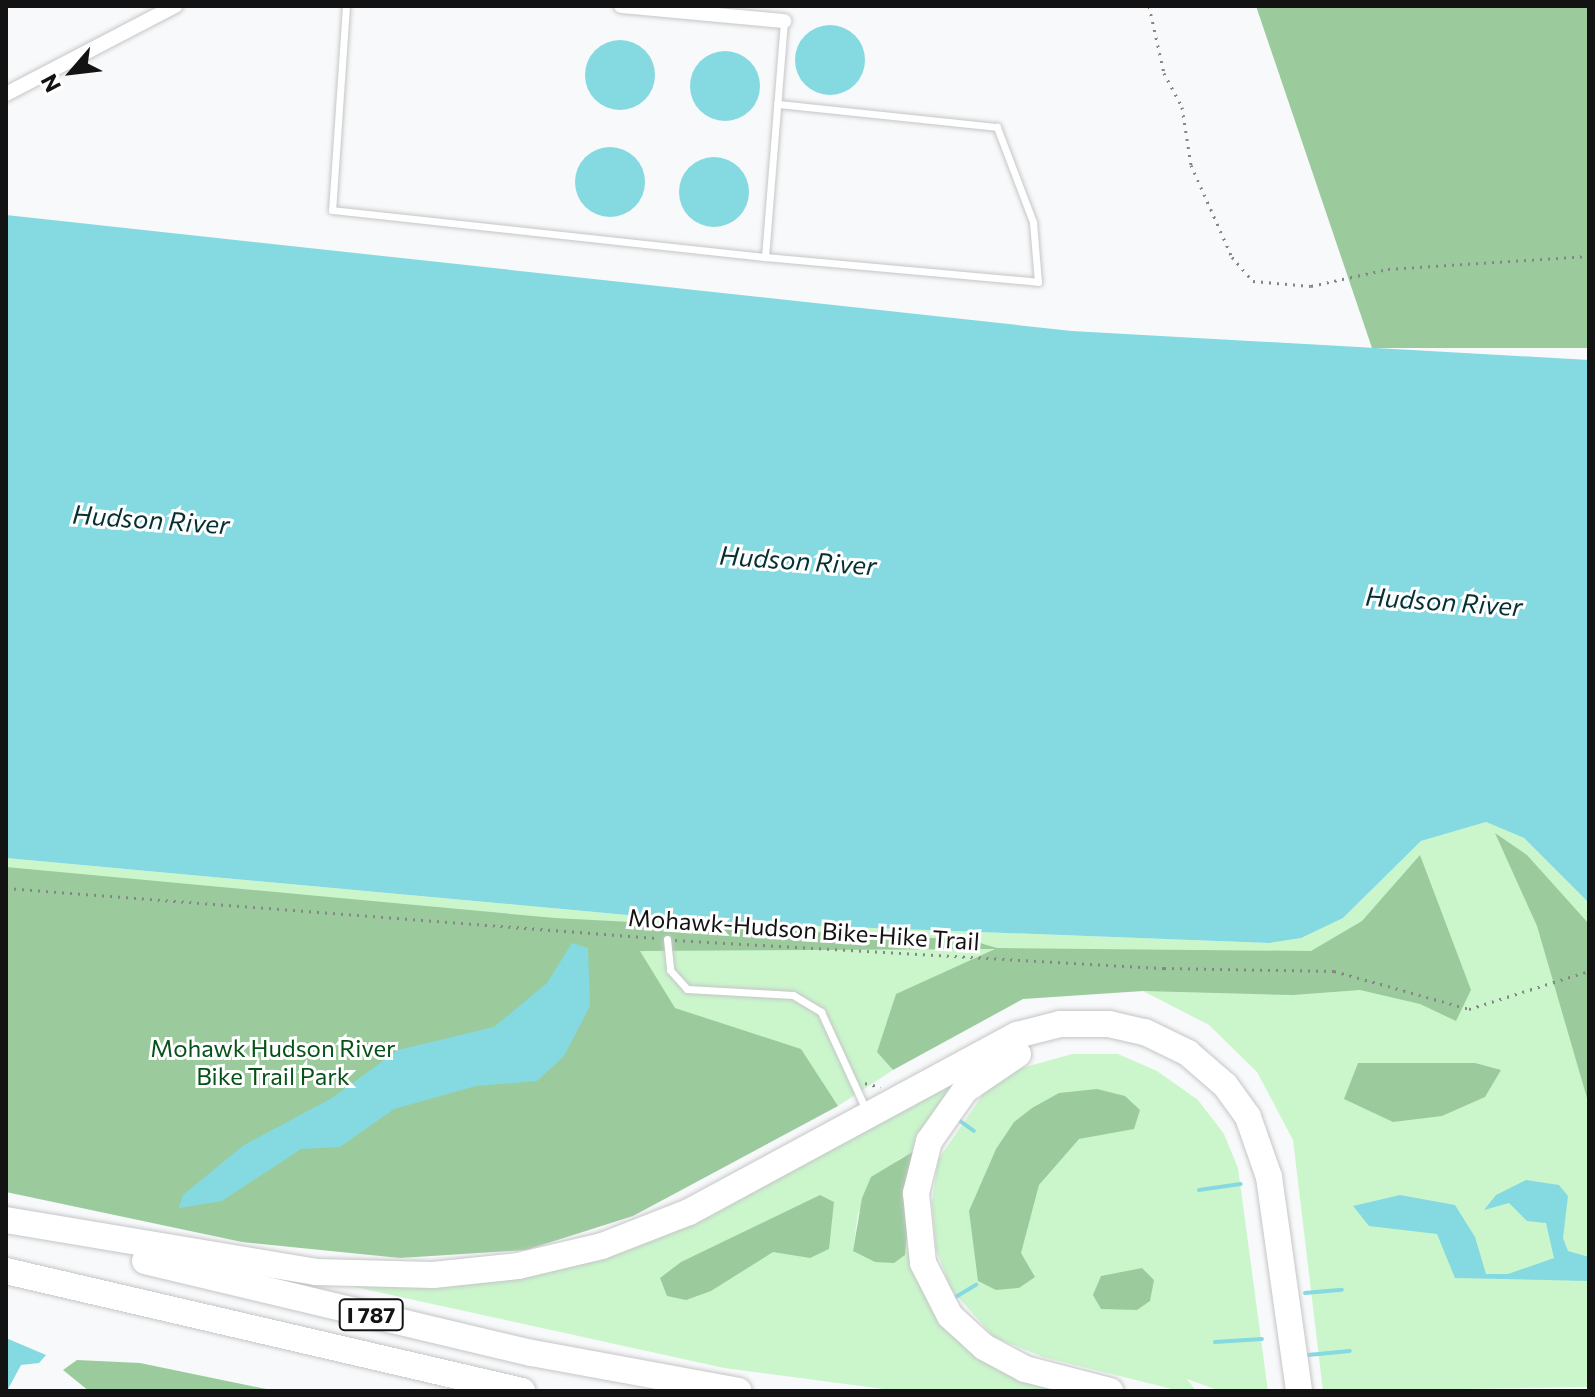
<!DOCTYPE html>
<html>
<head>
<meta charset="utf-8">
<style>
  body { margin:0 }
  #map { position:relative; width:1595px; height:1397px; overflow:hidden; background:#f8f9fa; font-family:Commissioner,sans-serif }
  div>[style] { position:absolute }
  .green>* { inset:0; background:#cbf6cc }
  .forest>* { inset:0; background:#9bcb9d }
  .water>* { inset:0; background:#85d9e0 }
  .round { border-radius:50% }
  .stream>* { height:4px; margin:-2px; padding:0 2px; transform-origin:2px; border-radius:2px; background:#85d9e0 }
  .path>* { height:3px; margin-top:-1.5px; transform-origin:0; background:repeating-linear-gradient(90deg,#868687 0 2px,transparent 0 8px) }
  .roads { filter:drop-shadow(0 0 2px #c5c6c7) drop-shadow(0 0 2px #c5c6c7) }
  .service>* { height:7px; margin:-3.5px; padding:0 3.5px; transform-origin:3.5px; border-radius:3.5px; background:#fff }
  .minor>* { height:14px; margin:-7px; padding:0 7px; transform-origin:7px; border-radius:7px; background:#fff }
  .motorway>* { height:26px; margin:-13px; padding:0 13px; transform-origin:13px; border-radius:13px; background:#fff }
  span { translate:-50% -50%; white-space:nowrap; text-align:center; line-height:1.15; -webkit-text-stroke:6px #fff; paint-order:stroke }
  .shield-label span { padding:2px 6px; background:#fff; border:2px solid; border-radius:6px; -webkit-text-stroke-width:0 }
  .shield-label { font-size:22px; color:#131314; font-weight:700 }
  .street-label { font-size:24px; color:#131314 }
  .park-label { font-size:24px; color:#075218 }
  .water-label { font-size:26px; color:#053034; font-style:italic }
  .frame { position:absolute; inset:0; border:8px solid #131314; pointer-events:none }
  .north { position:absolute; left:32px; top:32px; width:80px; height:80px; -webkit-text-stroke:6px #fff; paint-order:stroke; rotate:242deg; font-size:22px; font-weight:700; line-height:32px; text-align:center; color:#131314 }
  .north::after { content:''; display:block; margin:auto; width:28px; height:36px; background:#131314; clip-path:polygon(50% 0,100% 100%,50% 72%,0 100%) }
</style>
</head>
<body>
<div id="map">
  <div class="green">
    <i style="clip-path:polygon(1486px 822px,1524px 838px,1589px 903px,1589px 1387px,1323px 1391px,1293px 1140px,1257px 1072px,1209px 1025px,1143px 991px,1163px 991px,1027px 981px,889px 1065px,893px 1070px,838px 1106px,833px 1098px,6px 1183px,6px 858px,692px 921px,1269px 943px,1343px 918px,1421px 841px)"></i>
    <i style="clip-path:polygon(1072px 1054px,1118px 1054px,1157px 1071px,1198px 1100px,1224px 1134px,1238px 1168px,1268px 1391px,1220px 1391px,1187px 1379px,1196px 1391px,1180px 1391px,1043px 1357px,994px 1337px,951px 1289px,936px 1249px,932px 1203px,938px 1160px,988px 1087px,1022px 1068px)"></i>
    <i style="clip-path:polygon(959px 1078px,914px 1151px,898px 1160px,858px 1213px,853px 1251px,905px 1254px,905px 1224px,917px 1277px,941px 1320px,1066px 1391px,899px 1391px,724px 1368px,323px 1280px,504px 1279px,597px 1260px,709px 1217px)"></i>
  </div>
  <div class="forest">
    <i style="clip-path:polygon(1256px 6px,1589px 6px,1589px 348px,1372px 348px)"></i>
    <i style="clip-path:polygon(1495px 833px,1527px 855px,1589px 924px,1589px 1105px,1537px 926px)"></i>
    <i style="clip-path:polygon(1420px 855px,1471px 990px,1456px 1021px,1420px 1004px,1360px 990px,1293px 995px,1143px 991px,1023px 999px,893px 1070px,877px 1052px,896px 994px,995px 949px,640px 951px,675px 1008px,801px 1049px,838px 1106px,633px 1216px,526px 1250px,400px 1258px,242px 1242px,6px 1192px,6px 867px,555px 918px,970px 940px,997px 948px,1311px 951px,1362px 921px)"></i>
    <i style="clip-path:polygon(1358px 1063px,1475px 1063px,1501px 1070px,1485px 1097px,1442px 1116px,1393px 1122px,1344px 1099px)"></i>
    <i style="clip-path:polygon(1097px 1089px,1125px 1096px,1140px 1110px,1134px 1129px,1079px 1139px,1039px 1185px,1021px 1253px,1035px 1277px,1019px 1288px,996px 1290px,978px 1281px,969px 1211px,996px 1149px,1014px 1122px,1032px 1108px,1059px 1093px)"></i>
    <i style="clip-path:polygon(914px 1151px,905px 1255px,894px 1263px,875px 1262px,853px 1251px,862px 1198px,871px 1177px)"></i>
    <i style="clip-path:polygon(820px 1195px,834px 1202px,829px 1249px,810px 1258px,773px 1252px,711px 1291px,686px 1300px,667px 1296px,660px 1278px,681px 1262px)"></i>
    <i style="clip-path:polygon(1142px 1268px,1154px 1280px,1150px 1301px,1137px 1310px,1101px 1309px,1093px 1295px,1101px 1276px)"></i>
    <i style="clip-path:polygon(77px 1360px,140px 1363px,276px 1391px,89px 1391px,63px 1370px)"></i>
  </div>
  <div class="water">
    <i class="round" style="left:795px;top:25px;width:70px;height:70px"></i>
    <i class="round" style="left:585px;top:40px;width:70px;height:70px"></i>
    <i class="round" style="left:690px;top:51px;width:70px;height:70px"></i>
    <i class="round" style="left:575px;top:147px;width:70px;height:70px"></i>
    <i class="round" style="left:679px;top:157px;width:70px;height:70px"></i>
    <i style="clip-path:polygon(6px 215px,1072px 331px,1589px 360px,1589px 903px,1524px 838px,1486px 822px,1421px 841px,1343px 918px,1301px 938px,1269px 943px,692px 921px,6px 858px)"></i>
    <i style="clip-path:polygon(572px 943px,588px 948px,590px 1006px,564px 1056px,537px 1081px,476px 1086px,394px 1109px,340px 1147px,301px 1149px,222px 1201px,179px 1208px,183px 1195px,244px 1145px,332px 1098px,398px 1050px,494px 1027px,547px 983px)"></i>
    <i style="clip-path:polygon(1526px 1180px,1559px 1185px,1568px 1196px,1563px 1238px,1568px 1251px,1589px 1257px,1589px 1281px,1455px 1278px,1437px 1234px,1369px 1226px,1353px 1206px,1400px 1195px,1455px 1205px,1475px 1237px,1486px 1274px,1508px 1274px,1554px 1258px,1546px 1223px,1527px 1221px,1509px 1203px,1484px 1210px,1496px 1195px)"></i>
    <i style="clip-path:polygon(6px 1338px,46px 1355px,39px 1363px,21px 1365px,7px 1391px)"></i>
  </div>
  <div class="stream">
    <i style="left:956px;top:1118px;width:22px;rotate:36deg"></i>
    <i style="left:1199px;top:1190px;width:42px;rotate:-8.1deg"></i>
    <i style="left:1305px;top:1293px;width:37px;rotate:-5deg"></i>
    <i style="left:954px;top:1298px;width:26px;rotate:-31deg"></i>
    <i style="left:1215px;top:1342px;width:47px;rotate:-3.7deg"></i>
    <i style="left:1308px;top:1355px;width:42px;rotate:-5.4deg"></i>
  </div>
  <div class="path">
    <i style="left:1149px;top:6px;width:69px;rotate:77.4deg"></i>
    <i style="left:1164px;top:73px;width:38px;rotate:62deg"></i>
    <i style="left:1182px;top:107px;width:59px;rotate:81.2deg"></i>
    <i style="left:1191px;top:165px;width:101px;rotate:66deg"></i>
    <i style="left:1232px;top:257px;width:32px;rotate:49deg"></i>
    <i style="left:1253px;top:281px;width:58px;rotate:4.9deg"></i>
    <i style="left:1311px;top:286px;width:79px;rotate:-12.4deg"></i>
    <i style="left:1388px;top:269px;width:201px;rotate:-3.7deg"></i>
    <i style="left:6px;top:888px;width:652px;rotate:4.4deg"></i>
    <i style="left:675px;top:940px;width:490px;rotate:3.3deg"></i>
    <i style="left:1164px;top:968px;width:170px;rotate:1deg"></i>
    <i style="left:1334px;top:971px;width:140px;rotate:15.7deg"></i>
    <i style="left:1469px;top:1009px;width:126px;rotate:-17.6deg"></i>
    <i style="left:865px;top:1083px;width:16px;rotate:15deg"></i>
  </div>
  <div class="roads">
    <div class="service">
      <i style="left:346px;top:6px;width:204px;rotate:93.9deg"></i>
      <i style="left:332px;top:210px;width:436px;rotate:6.2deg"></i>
      <i style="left:765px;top:257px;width:237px;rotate:-85.4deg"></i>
      <i style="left:765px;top:257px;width:274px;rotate:5.2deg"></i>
      <i style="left:1038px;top:282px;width:60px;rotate:-94.8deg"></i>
      <i style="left:1033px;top:222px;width:102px;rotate:-110.8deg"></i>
      <i style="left:997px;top:127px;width:221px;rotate:-174deg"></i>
      <i style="left:667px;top:939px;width:31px;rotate:84deg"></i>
      <i style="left:670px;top:970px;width:25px;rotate:48deg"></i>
      <i style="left:687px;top:989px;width:106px;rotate:3.2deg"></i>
      <i style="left:793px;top:995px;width:33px;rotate:31deg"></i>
      <i style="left:821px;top:1012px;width:108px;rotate:65.3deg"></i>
    </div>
    <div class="minor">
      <i style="left:621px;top:6px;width:164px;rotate:5.3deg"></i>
      <i style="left:6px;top:94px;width:191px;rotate:-27.5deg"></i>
    </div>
    <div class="motorway">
      <i style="left:1018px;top:1054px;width:64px;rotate:145.8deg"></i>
      <i style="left:965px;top:1090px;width:62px;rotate:125.2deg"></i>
      <i style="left:929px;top:1141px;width:54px;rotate:104deg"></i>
      <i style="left:916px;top:1193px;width:70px;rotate:84.3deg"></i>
      <i style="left:923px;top:1263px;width:59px;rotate:63deg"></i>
      <i style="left:950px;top:1316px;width:46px;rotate:42.4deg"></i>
      <i style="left:984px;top:1347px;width:47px;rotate:28.2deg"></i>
      <i style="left:1025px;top:1369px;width:88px;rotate:14.5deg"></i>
      <i style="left:6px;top:1220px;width:314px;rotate:9.5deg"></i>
      <i style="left:316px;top:1272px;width:117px;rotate:1.5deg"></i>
      <i style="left:433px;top:1275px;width:85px;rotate:-6deg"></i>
      <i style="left:518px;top:1266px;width:86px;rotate:-13.4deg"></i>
      <i style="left:602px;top:1246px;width:93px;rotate:-21.3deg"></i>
      <i style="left:689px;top:1212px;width:373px;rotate:-28.4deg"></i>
      <i style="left:1017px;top:1035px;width:44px;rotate:-14.3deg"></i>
      <i style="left:1060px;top:1024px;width:49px"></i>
      <i style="left:1109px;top:1024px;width:37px;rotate:13deg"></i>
      <i style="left:1145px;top:1032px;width:48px;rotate:26deg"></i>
      <i style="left:1188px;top:1053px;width:49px;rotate:40.9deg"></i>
      <i style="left:1225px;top:1085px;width:39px;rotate:54deg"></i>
      <i style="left:1248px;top:1117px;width:64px;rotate:70.7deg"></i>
      <i style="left:1269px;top:1177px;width:216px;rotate:82deg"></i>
      <i style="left:145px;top:1261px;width:398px;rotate:13.4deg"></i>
      <i style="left:532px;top:1353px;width:210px;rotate:10.4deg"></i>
      <i style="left:6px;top:1271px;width:530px;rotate:13.09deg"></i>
    </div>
  </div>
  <div class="shield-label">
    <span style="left:371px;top:1315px">I 787</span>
  </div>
  <div class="street-label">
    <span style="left:804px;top:929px;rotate:4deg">Mohawk-Hudson Bike-Hike Trail</span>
  </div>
  <div class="park-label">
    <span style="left:273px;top:1062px">Mohawk Hudson River<br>Bike Trail Park</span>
  </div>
  <div class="water-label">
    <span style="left:151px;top:519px;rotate:4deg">Hudson River</span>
    <span style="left:798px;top:560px;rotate:4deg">Hudson River</span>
    <span style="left:1444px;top:601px;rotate:4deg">Hudson River</span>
  </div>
  <div class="frame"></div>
  <div class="north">N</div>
</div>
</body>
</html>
